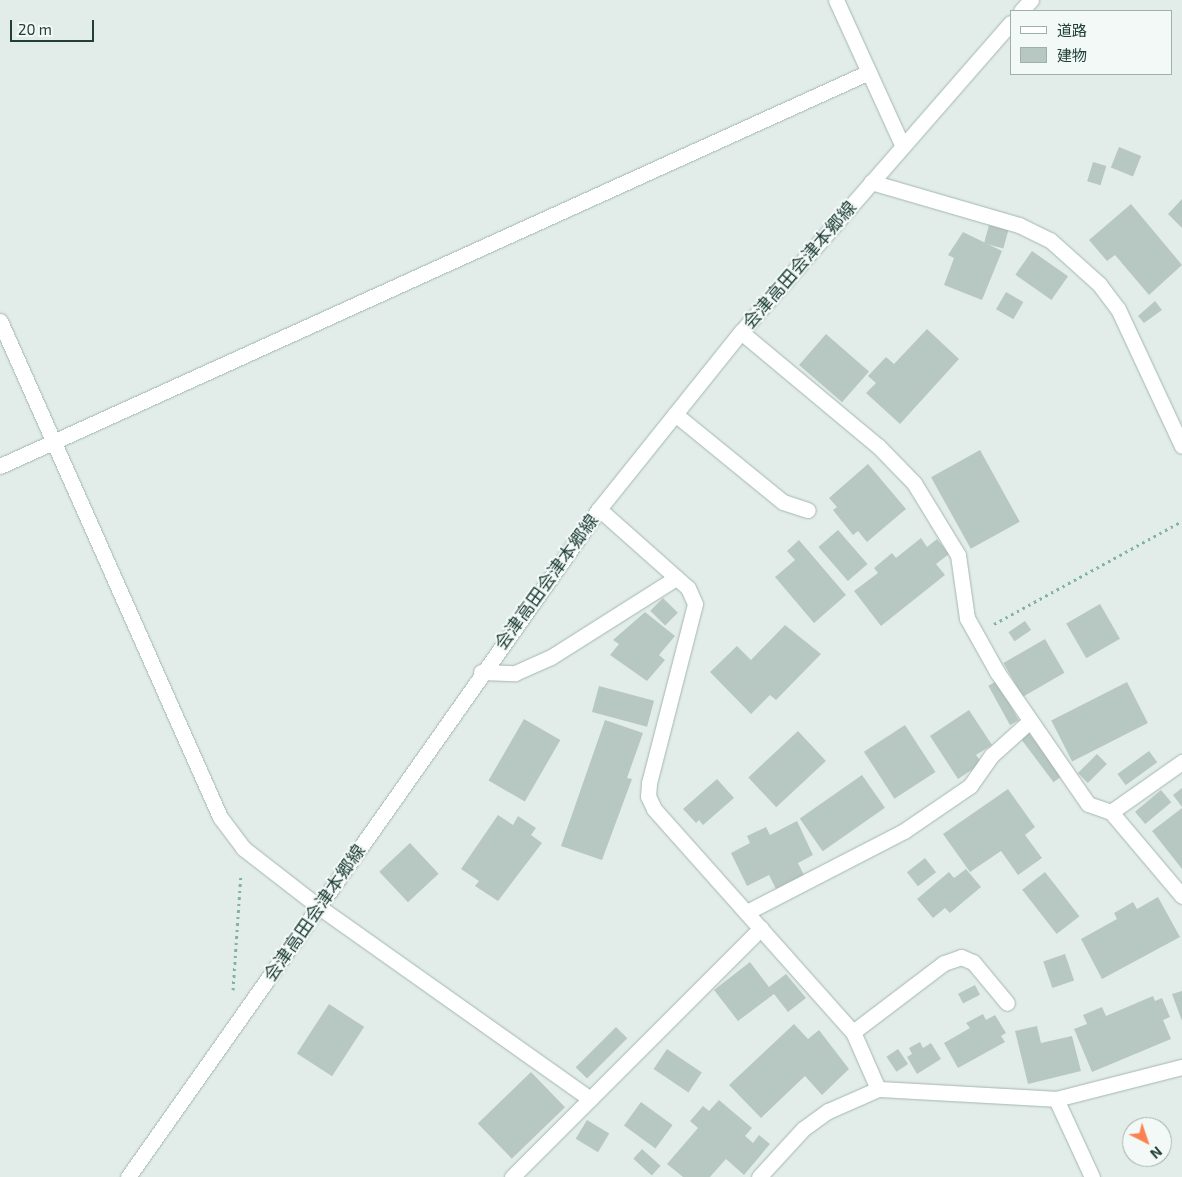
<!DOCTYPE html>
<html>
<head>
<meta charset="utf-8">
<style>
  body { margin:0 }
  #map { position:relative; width:1182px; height:1177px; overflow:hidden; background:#e2ede9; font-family:"Exo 2","Noto Sans JP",sans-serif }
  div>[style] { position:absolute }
  .building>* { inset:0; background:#b7c8c2; transform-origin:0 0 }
  .path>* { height:3px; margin-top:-1.5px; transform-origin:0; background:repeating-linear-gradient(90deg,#80b3a5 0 2.5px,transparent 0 6.5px) }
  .roads { filter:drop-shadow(0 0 1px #a4b6b1) drop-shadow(0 0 1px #a4b6b1) }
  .service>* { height:15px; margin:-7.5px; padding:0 7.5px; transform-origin:7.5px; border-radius:7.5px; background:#fff }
  .minor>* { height:15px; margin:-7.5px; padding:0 7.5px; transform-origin:7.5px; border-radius:7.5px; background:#fff }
  .secondary>* { height:15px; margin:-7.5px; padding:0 7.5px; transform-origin:7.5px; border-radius:7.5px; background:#fff }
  span { translate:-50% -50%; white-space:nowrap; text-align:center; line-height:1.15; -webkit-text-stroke:4px #f3f9f6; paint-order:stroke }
  .street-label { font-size:18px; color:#204039 }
  .legend { position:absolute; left:1010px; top:10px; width:162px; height:65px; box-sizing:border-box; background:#f3f9f6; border:1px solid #9fafaa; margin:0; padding:6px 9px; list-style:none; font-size:15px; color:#204039 }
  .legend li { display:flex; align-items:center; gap:10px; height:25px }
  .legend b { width:25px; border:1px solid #9fafaa }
  .north { position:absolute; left:1122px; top:1117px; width:50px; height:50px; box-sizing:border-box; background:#f3f9f6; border:1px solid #9fafaa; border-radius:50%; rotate:139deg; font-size:14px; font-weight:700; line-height:20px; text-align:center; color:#204039 }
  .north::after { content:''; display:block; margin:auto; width:18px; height:22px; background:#fc8251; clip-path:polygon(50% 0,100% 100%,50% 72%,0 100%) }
  .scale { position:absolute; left:10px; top:20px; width:84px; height:22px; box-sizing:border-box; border:2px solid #204039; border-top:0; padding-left:6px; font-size:15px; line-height:18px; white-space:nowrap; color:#204039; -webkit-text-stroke:4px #f3f9f6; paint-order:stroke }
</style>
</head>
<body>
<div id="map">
  <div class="building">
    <i style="left:1119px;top:147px;width:24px;height:22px;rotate:22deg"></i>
    <i style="left:1093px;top:162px;width:14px;height:20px;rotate:17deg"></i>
    <i style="clip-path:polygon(1182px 199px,1182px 228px,1168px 214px)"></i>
    <i style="clip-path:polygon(1131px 204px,1182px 265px,1149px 295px,1115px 255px,1107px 261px,1089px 240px)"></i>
    <i style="left:989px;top:225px;width:20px;height:19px;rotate:15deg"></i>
    <i style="clip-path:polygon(963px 232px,1002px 251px,982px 300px,944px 285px,954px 258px,948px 255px)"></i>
    <i style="left:1032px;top:251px;width:44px;height:29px;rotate:35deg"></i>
    <i style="left:1006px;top:292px;width:20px;height:20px;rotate:30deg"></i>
    <i style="clip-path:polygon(1155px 301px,1162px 310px,1144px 323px,1138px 316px)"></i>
    <i style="clip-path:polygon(927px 329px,959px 359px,900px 424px,866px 393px,876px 383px,868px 376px,886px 357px,894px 364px)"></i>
    <i style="left:826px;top:334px;width:57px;height:41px;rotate:41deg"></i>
    <i style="left:980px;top:450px;width:82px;height:56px;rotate:61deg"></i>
    <i style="clip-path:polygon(868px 464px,906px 509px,867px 542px,858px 531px,853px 535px,833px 510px,837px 507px,829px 498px)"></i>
    <i style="left:838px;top:530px;width:45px;height:26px;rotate:49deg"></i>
    <i style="clip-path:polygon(921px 538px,927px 547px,937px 539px,949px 554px,936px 564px,945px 575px,881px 626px,854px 591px,878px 573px,874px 568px,892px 553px,896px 558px)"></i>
    <i style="clip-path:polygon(799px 540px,846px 595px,814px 623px,775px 577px,795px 560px,787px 551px)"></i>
    <i style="left:663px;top:598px;width:21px;height:18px;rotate:45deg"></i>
    <i style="left:1100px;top:604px;width:40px;height:39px;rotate:60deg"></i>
    <i style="clip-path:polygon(645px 612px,675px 636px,659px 655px,665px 660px,647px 681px,610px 655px,619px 644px,613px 640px)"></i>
    <i style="left:1025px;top:621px;width:11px;height:20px;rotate:56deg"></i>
    <i style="clip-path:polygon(785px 625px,821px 654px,776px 700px,770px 695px,751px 714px,710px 672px,737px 646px,751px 660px)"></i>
    <i style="left:1045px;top:639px;width:39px;height:48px;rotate:60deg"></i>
    <i style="left:997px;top:681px;width:45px;height:10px;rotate:61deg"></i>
    <i style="left:1127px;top:682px;width:46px;height:85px;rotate:63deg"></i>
    <i style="left:599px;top:686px;width:57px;height:27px;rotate:15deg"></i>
    <i style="clip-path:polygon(969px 710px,992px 745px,976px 755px,982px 763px,958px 779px,930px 736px)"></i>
    <i style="left:524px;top:719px;width:42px;height:71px;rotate:30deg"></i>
    <i style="clip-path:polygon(605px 720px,643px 733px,627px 778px,632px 779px,602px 860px,561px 846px)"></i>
    <i style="left:905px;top:725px;width:56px;height:49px;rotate:57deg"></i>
    <i style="left:798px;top:731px;width:41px;height:68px;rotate:47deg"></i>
    <i style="left:1029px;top:733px;width:54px;height:10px;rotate:53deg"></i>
    <i style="left:1149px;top:751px;width:14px;height:39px;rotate:54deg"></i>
    <i style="left:1097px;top:754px;width:14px;height:27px;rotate:45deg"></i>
    <i style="left:862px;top:775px;width:40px;height:76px;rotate:55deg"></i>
    <i style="clip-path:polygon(717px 779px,734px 798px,703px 825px,699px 820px,696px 823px,683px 809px)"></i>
    <i style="clip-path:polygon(1182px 788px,1182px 807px,1173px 795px)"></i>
    <i style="clip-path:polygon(1008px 789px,1035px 827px,1025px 835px,1042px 858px,1018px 875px,1001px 851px,970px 872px,943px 834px)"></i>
    <i style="left:1161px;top:790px;width:16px;height:34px;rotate:50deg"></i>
    <i style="clip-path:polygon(1182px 808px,1182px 869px,1152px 831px)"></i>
    <i style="clip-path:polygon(498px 815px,513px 825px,518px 816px,536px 828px,531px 835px,542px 843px,498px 901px,475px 886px,479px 881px,461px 869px)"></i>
    <i style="clip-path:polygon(797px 821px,813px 855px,798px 863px,804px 875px,776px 889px,769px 875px,747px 886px,731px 853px,750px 843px,747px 836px,766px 827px,770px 835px)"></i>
    <i style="left:410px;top:843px;width:42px;height:42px;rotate:47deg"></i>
    <i style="left:925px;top:858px;width:18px;height:23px;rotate:52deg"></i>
    <i style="clip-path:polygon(966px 869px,981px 887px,950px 913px,945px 908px,933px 918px,917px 899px,949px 872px,954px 878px)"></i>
    <i style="left:1045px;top:872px;width:56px;height:29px;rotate:52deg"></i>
    <i style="clip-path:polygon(1158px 897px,1180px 937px,1102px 979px,1081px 939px,1117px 919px,1114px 913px,1133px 902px,1137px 909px)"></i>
    <i style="left:1065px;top:954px;width:28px;height:23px;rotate:71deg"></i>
    <i style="clip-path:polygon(750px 962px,769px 987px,786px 974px,806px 998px,788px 1012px,774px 994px,738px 1021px,714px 990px)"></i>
    <i style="left:975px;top:985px;width:11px;height:19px;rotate:63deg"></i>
    <i style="clip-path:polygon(1182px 991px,1182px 1021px,1172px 994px)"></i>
    <i style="clip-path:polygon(1153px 996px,1155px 1001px,1162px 998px,1170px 1017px,1163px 1020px,1171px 1039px,1092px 1072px,1074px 1029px,1087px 1024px,1083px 1015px,1102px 1007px,1106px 1016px)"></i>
    <i style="left:329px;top:1004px;width:42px;height:59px;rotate:33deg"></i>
    <i style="clip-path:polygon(983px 1014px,986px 1020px,995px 1015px,1006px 1033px,1001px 1036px,1005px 1042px,958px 1068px,944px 1043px,970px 1028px,966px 1023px)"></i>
    <i style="clip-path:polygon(794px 1024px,808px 1039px,819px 1030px,849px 1069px,822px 1095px,805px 1076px,761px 1118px,729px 1085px)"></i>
    <i style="clip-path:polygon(1037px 1026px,1041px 1043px,1072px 1036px,1081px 1071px,1028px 1084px,1015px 1031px)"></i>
    <i style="left:616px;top:1027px;width:16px;height:57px;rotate:45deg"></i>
    <i style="clip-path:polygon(920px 1042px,923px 1048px,931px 1043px,941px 1059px,917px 1074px,907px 1057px,912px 1054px,909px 1048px)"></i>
    <i style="left:667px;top:1049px;width:42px;height:24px;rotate:34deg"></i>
    <i style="left:898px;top:1049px;width:18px;height:14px;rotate:56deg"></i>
    <i style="left:531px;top:1072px;width:49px;height:74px;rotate:46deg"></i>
    <i style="clip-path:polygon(719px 1100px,752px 1128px,745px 1136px,753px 1143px,759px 1135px,770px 1144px,744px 1175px,726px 1159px,710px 1177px,683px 1177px,667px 1164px,698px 1128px,690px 1121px,703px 1106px,709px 1111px)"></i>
    <i style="left:641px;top:1102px;width:39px;height:29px;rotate:36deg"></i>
    <i style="left:587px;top:1120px;width:26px;height:22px;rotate:31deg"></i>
    <i style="left:642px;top:1149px;width:25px;height:13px;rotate:42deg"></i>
  </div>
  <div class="path">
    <i style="left:994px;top:624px;width:214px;rotate:-28.7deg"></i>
    <i style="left:233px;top:990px;width:116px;rotate:-86.1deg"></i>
  </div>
  <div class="roads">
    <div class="service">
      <i style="left:675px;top:414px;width:139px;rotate:39.2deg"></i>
      <i style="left:783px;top:502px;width:26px;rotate:18deg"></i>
      <i style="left:853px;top:1032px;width:114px;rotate:-37.2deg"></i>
      <i style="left:944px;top:963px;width:18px;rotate:-19deg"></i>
      <i style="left:961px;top:957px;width:13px;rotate:23deg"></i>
      <i style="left:973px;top:962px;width:53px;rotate:50.3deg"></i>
    </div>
    <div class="minor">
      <i style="left:836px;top:0;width:159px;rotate:65.5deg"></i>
      <i style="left:871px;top:182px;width:154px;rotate:16.2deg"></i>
      <i style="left:1019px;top:225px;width:34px;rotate:26deg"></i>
      <i style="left:1050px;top:240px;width:66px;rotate:41.9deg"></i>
      <i style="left:1099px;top:284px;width:31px;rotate:53deg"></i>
      <i style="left:1118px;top:309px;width:151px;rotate:65deg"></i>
      <i style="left:0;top:321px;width:543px;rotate:66.08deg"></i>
      <i style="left:220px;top:817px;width:39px;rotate:53deg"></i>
      <i style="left:243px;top:848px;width:96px;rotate:37.8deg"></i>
      <i style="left:319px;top:907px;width:332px;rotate:35.3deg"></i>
      <i style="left:741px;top:332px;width:178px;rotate:39.8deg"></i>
      <i style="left:878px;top:446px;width:52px;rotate:45.8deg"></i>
      <i style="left:914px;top:483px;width:84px;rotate:58.6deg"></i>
      <i style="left:958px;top:555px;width:64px;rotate:81.9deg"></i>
      <i style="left:967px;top:618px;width:62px;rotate:60.9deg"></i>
      <i style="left:997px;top:672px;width:160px;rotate:55.4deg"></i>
      <i style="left:1088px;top:804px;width:24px;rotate:19deg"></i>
      <i style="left:1111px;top:812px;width:110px;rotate:49.8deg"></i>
      <i style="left:0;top:466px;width:954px;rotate:-24.39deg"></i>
      <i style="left:599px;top:509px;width:119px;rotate:41.6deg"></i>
      <i style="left:688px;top:588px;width:17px;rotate:66deg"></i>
      <i style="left:695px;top:604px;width:185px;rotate:104.4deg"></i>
      <i style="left:649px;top:783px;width:13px;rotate:94deg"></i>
      <i style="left:648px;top:796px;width:14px;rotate:65deg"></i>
      <i style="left:654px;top:809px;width:299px;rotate:48.3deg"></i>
      <i style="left:853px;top:1032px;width:62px;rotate:66.3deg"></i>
      <i style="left:878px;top:1089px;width:178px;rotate:3.2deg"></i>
      <i style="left:1056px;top:1099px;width:86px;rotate:65.2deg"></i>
      <i style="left:481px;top:672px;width:34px;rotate:2deg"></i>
      <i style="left:515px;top:673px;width:39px;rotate:-24deg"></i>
      <i style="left:551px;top:657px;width:148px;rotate:-32.3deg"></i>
      <i style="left:1111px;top:812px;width:87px;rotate:-35.2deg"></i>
      <i style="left:747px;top:912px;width:177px;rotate:-27.3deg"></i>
      <i style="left:904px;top:831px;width:80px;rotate:-34.3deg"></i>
      <i style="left:970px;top:786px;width:38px;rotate:-55deg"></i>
      <i style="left:992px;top:755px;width:51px;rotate:-41.8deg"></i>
      <i style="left:1056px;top:1099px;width:130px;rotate:-14.3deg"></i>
      <i style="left:512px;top:1177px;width:352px;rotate:-45deg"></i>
      <i style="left:759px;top:1177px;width:65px;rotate:-47.5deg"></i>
      <i style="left:803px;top:1129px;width:31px;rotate:-36deg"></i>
      <i style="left:828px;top:1111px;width:55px;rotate:-23.7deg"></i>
    </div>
    <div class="secondary">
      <i style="left:1021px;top:11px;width:15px;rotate:-48deg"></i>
      <i style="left:128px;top:1177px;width:817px;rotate:-54.81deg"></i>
      <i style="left:599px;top:509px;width:227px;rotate:-51.3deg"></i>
      <i style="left:741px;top:332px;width:410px;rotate:-48.9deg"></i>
    </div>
  </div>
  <div class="street-label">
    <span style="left:799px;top:265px;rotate:-49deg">会津高田会津本郷線</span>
    <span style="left:546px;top:582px;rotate:-54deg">会津高田会津本郷線</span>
    <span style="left:314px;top:913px;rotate:-55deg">会津高田会津本郷線</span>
  </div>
  <ul class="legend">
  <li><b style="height:6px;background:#fff"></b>道路</li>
  <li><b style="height:14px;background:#b7c8c2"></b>建物</li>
  </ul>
  <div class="north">N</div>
  <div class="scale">20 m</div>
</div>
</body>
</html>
